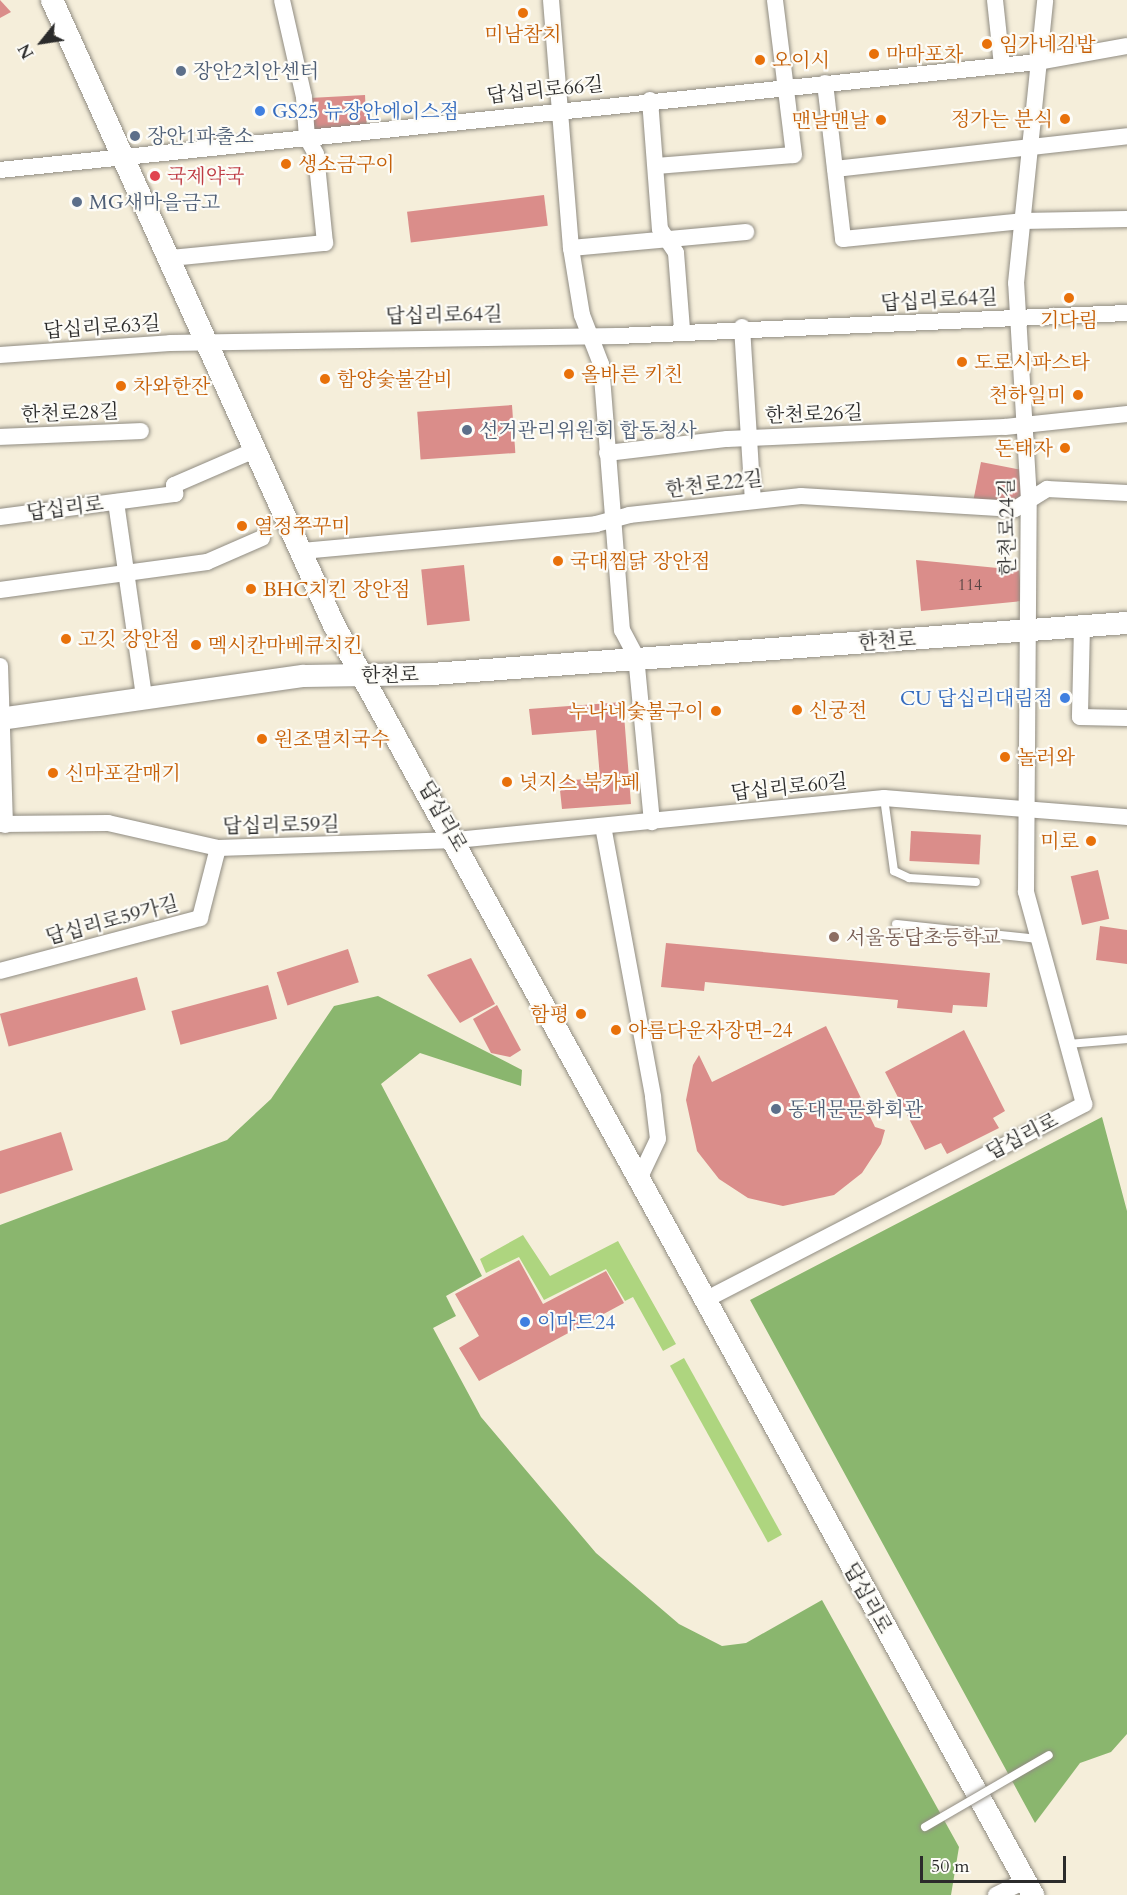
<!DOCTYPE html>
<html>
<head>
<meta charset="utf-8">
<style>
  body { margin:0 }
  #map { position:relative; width:1127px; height:1895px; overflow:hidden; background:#f5eeda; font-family:Cardo,"Noto Serif KR",serif }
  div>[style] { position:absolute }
  .green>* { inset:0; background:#aed57f; transform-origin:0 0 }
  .forest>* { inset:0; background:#8ab66e }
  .building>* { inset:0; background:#da8d8a; transform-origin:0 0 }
  .roads { filter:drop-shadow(0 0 2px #908c82) drop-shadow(0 0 2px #908c82) }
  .lane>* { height:8px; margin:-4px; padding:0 4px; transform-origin:4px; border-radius:4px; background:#fff }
  .street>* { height:16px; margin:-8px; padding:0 8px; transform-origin:8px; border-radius:8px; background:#fff }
  .secondary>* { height:22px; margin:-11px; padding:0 11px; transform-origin:11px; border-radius:11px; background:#fff }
  .bridges { filter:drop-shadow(0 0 2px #908c82) drop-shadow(0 0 2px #908c82) }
  .lane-bridge>* { height:8px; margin:-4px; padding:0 4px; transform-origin:4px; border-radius:4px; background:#fff }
  .dots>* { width:16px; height:16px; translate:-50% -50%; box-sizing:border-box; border:3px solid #fdfcf7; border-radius:50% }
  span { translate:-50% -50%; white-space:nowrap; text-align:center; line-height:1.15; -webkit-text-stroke:4.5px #fdfcf7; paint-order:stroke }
  .number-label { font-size:16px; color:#574443 }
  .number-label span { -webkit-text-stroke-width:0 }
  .food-label { font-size:20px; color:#c56008 }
  .left { translate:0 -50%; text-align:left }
  .right { translate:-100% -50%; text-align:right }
  .service-label { font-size:20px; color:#4e5e75 }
  .street-label { font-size:20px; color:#2b2b2b }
  .shop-label { font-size:20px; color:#366cbe }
  .health-label { font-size:20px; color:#be3a42 }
  .education-label { font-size:20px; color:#785e54 }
  .north { position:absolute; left:12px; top:12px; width:60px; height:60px; -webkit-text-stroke:4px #fdfcf7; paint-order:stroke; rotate:240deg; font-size:16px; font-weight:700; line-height:24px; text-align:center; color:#2b2b2b }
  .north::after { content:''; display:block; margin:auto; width:21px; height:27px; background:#2b2b2b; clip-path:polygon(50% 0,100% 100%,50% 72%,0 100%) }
  .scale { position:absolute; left:920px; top:1856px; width:146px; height:27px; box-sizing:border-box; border:3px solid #2b2b2b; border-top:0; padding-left:8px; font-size:18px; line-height:21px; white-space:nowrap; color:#2b2b2b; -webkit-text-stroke:4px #fdfcf7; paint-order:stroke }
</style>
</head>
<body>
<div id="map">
  <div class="green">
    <i style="clip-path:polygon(523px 1235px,550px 1276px,618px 1241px,676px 1344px,663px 1351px,633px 1297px,625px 1301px,606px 1269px,544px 1300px,519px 1257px,486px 1273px,480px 1259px)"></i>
    <i style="left:684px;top:1358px;width:202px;height:16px;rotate:61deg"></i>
  </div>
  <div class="forest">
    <i style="clip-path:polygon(378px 996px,522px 1070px,521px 1086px,420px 1053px,381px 1084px,482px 1276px,446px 1296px,456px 1316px,433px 1328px,481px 1417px,596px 1553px,679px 1624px,722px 1646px,746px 1643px,822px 1600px,959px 1847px,951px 1895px,0 1895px,0 1225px,227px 1140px,271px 1099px,334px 1006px)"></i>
    <i style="clip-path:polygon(1102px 1117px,1127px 1211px,1127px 1734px,1111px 1752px,1080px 1763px,1035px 1823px,750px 1300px)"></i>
  </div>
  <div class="building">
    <i style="clip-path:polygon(0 0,11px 12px,0 18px)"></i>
    <i style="left:365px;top:95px;width:36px;height:60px;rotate:87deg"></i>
    <i style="left:544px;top:195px;width:31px;height:138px;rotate:83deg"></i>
    <i style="left:512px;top:405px;width:48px;height:95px;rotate:86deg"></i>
    <i style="clip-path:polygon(981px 462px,1022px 470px,1024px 495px,1009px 504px,973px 502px)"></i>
    <i style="clip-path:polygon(916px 560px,1019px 570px,1022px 601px,921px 611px)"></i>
    <i style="left:464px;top:565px;width:56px;height:43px;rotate:84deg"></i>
    <i style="clip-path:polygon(623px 702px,631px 804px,562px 809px,559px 781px,600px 778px,596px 730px,532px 735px,529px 709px)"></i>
    <i style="left:911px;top:831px;width:70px;height:30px;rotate:3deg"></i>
    <i style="left:1098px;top:870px;width:50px;height:28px;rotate:77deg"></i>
    <i style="clip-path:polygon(1100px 926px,1127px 930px,1127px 964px,1096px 960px)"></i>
    <i style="clip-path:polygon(666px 943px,990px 973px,987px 1007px,953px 1005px,952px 1013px,897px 1008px,898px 1000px,705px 982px,704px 991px,661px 987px)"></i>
    <i style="left:348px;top:949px;width:35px;height:75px;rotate:72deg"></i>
    <i style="clip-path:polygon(471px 958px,495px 1004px,460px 1023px,427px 975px)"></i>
    <i style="left:137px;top:977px;width:34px;height:142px;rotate:75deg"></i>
    <i style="left:268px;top:985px;width:35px;height:100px;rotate:75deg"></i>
    <i style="clip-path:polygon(497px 1005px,521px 1050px,510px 1057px,491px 1053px,473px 1019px)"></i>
    <i style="clip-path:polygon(826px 1026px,875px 1127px,885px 1130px,881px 1144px,862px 1173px,834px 1195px,783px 1206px,748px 1198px,719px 1179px,697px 1151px,686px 1100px,693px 1065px,699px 1055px,712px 1082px)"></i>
    <i style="clip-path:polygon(964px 1030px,1005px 1111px,993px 1118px,999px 1128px,947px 1154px,941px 1143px,925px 1150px,885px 1072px)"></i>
    <i style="clip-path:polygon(61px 1132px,73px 1170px,0 1194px,0 1151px)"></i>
    <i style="clip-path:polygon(519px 1260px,543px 1304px,606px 1271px,624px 1303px,479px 1381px,459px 1348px,479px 1336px,455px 1294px)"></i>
  </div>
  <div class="roads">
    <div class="lane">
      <i style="left:884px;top:798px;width:74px;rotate:82.2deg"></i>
      <i style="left:894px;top:871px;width:17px;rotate:25deg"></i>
      <i style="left:909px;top:878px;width:67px;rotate:3.4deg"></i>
      <i style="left:896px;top:924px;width:144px;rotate:6deg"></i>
      <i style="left:1069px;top:1044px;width:58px;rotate:-4.9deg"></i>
    </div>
    <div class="street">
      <i style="left:551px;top:0;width:249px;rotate:85.4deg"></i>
      <i style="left:571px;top:248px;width:68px;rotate:80.7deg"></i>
      <i style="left:582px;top:315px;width:53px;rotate:68.8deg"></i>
      <i style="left:601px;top:364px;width:267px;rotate:85.5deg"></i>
      <i style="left:622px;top:630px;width:30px;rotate:62deg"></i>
      <i style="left:636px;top:656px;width:167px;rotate:84.5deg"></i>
      <i style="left:995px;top:0;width:65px;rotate:83.9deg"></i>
      <i style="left:825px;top:83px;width:157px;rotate:83.4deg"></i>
      <i style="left:843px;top:239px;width:180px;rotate:-5.7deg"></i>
      <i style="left:1022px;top:221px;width:105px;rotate:-1.1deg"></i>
      <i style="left:650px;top:100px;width:129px;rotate:85.6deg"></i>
      <i style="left:660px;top:229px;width:29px;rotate:56deg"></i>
      <i style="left:676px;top:253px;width:76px;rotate:85.5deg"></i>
      <i style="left:656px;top:166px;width:138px;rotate:-4.6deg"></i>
      <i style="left:794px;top:155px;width:156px;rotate:-97deg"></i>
      <i style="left:835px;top:169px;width:294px;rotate:-6.4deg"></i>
      <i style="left:0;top:170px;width:1044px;rotate:-5.94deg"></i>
      <i style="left:1038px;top:62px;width:90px;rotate:-10.2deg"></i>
      <i style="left:571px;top:248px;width:176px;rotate:-5.2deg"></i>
      <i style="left:171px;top:258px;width:155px;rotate:-5.6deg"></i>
      <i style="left:325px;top:243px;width:89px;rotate:-95.8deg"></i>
      <i style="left:316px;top:154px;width:18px;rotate:-119deg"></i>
      <i style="left:307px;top:138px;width:41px;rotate:-94.2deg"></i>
      <i style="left:304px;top:97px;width:99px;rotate:-102.8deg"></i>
      <i style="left:742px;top:327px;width:173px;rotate:86.4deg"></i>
      <i style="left:0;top:355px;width:170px;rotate:-4deg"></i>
      <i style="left:170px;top:343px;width:448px;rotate:-0.9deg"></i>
      <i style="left:618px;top:336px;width:510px;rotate:-2.59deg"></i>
      <i style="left:0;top:437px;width:141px;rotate:-2.4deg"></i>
      <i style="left:607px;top:453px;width:121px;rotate:-6.7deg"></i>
      <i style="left:727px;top:439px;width:278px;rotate:-2.5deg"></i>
      <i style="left:1005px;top:427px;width:123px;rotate:-6.1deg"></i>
      <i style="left:116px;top:502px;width:197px;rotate:81.8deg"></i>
      <i style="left:0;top:517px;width:177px;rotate:-7.5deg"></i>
      <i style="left:175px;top:494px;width:9px;rotate:-96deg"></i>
      <i style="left:174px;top:485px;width:90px;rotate:-23.4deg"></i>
      <i style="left:302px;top:551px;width:295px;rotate:-5.2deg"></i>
      <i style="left:596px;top:524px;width:34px;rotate:-15deg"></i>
      <i style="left:629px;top:515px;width:173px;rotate:-6.3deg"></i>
      <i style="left:801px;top:496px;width:214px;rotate:3.5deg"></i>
      <i style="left:1015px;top:509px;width:38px;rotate:-32deg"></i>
      <i style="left:1047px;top:489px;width:80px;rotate:2.9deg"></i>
      <i style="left:0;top:590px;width:209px;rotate:-7.7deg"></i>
      <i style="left:207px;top:562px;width:60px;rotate:-23.6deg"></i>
      <i style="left:1082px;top:626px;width:91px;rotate:91.3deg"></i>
      <i style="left:1080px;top:717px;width:47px;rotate:1.2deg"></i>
      <i style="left:0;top:666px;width:159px;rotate:88.2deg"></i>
      <i style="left:0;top:824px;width:108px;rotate:-0.5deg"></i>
      <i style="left:108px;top:823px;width:113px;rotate:12.8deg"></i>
      <i style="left:218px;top:848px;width:238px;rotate:-1.9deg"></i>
      <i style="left:456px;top:840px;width:430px;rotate:-5.6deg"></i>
      <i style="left:884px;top:798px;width:244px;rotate:4.5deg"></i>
      <i style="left:603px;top:826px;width:276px;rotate:79.5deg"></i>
      <i style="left:653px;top:1097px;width:42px;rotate:83.2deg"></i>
      <i style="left:658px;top:1139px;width:44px;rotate:115.4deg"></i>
      <i style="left:0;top:971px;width:207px;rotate:-14.8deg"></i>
      <i style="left:200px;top:918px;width:72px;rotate:-75.6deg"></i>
      <i style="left:705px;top:1300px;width:427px;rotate:-27.3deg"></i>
      <i style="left:1084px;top:1104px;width:220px;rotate:-105.3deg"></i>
      <i style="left:1026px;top:892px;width:392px;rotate:-89.6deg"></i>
      <i style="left:1029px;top:500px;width:217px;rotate:-93.4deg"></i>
      <i style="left:1016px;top:283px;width:284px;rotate:-84.1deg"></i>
      <i style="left:996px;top:1895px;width:32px;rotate:-26deg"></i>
    </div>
    <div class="secondary">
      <i style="left:52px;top:0;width:686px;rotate:65.72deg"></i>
      <i style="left:334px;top:625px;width:1450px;rotate:61.17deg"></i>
      <i style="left:0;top:719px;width:307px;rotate:-8.1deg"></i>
      <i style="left:304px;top:676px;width:128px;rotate:-0.9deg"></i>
      <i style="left:432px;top:674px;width:697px;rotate:-4.2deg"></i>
    </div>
  </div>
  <div class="bridges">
    <div class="lane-bridge">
      <i style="left:925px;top:1827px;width:143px;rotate:-30.1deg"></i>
    </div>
  </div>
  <div class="dots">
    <i style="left:523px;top:13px;background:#e8710a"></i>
    <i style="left:987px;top:44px;background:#e8710a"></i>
    <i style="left:874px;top:54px;background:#e8710a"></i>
    <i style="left:760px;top:60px;background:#e8710a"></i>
    <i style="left:181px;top:71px;background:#5c6f8a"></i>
    <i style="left:260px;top:111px;background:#3f7fe0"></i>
    <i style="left:1065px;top:119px;background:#e8710a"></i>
    <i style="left:881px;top:120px;background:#e8710a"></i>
    <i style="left:135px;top:136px;background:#5c6f8a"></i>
    <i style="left:286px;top:164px;background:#e8710a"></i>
    <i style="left:155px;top:176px;background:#e0444e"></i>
    <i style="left:77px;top:202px;background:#5c6f8a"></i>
    <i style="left:1069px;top:298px;background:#e8710a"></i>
    <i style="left:962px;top:362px;background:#e8710a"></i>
    <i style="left:569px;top:374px;background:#e8710a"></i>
    <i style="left:325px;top:379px;background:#e8710a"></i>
    <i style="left:121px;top:386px;background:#e8710a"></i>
    <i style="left:1078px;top:395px;background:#e8710a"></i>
    <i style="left:467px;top:430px;background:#5c6f8a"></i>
    <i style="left:1065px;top:448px;background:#e8710a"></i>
    <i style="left:242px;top:526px;background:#e8710a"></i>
    <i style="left:558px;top:561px;background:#e8710a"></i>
    <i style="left:251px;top:589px;background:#e8710a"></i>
    <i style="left:66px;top:639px;background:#e8710a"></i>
    <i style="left:196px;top:645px;background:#e8710a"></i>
    <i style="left:1065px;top:698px;background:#3f7fe0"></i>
    <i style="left:797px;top:710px;background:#e8710a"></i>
    <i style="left:716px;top:711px;background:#e8710a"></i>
    <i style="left:262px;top:739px;background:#e8710a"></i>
    <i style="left:1005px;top:757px;background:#e8710a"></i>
    <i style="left:53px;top:773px;background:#e8710a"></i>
    <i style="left:507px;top:782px;background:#e8710a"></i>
    <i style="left:1091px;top:841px;background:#e8710a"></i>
    <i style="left:834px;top:937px;background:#8d6e63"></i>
    <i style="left:581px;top:1014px;background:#e8710a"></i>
    <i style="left:616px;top:1030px;background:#e8710a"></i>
    <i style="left:776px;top:1109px;background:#5c6f8a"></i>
    <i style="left:525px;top:1322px;background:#3f7fe0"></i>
  </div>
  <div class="number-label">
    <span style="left:970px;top:585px">114</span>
  </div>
  <div class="food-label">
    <span style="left:523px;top:34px">미남참치</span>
    <span class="left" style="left:999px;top:44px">임가네김밥</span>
    <span class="left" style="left:886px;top:54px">마마포차</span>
    <span class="left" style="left:772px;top:60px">오이시</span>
    <span class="right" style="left:1053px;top:119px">정가는 분식</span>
    <span class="right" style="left:869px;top:120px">맨날맨날</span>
    <span class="left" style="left:298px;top:164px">생소금구이</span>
    <span style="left:1069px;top:320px">기다림</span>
    <span class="left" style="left:974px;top:362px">도로시파스타</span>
    <span class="left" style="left:581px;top:374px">올바른 키친</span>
    <span class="left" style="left:337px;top:379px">함양숯불갈비</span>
    <span class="left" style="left:133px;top:386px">차와한잔</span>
    <span class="right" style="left:1066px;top:395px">천하일미</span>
    <span class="right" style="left:1053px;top:448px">돈태자</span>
    <span class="left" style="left:254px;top:526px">열정쭈꾸미</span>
    <span class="left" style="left:570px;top:561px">국대찜닭 장안점</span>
    <span class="left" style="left:263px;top:589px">BHC치킨 장안점</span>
    <span class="left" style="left:78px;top:639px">고깃 장안점</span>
    <span class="left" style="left:208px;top:645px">멕시칸마베큐치킨</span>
    <span class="left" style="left:809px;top:710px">신궁전</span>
    <span class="right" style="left:704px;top:711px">누나네숯불구이</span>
    <span class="left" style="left:274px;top:739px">원조멸치국수</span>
    <span class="left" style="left:1017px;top:757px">놀러와</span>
    <span class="left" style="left:65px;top:773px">신마포갈매기</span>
    <span class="left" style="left:519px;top:782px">넛지스 북카페</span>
    <span class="right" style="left:1079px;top:841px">미로</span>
    <span class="right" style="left:569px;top:1014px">함평</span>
    <span class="left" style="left:628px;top:1030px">아름다운자장면-24</span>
  </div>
  <div class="service-label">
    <span class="left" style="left:193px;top:71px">장안2치안센터</span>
    <span class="left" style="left:147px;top:136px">장안1파출소</span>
    <span class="left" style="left:89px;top:202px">MG새마을금고</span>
    <span class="left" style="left:479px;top:430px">선거관리위원회 합동청사</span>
    <span class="left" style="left:788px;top:1109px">동대문문화회관</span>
  </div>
  <div class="street-label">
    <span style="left:545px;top:90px;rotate:-6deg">답십리로66길</span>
    <span style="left:939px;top:300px;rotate:-3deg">답십리로64길</span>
    <span style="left:444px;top:315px;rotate:-1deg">답십리로64길</span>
    <span style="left:102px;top:327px;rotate:-4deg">답십리로63길</span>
    <span style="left:70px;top:413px;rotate:-2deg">한천로28길</span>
    <span style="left:814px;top:414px;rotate:-2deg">한천로26길</span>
    <span style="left:714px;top:484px;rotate:-7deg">한천로22길</span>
    <span style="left:65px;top:508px;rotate:-7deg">답십리로</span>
    <span style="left:1007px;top:527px;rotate:-91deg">한천로24길</span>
    <span style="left:887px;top:641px;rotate:-4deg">한천로</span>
    <span style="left:390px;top:675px;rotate:-1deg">한천로</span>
    <span style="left:789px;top:787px;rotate:-6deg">답십리로60길</span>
    <span style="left:443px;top:816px;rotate:61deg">답십리로</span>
    <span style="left:281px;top:825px;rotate:-1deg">답십리로59길</span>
    <span style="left:112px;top:920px;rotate:-15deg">답십리로59가길</span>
    <span style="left:1022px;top:1136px;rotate:-27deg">답십리로</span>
    <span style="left:868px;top:1598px;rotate:61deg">답십리로</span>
  </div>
  <div class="shop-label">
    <span class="left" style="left:272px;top:111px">GS25 뉴장안에이스점</span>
    <span class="right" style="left:1053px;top:698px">CU 답십리대림점</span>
    <span class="left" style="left:537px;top:1322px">이마트24</span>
  </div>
  <div class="health-label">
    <span class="left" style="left:167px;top:176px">국제약국</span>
  </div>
  <div class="education-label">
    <span class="left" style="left:846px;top:937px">서울동답초등학교</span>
  </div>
  <div class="north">N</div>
  <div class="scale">50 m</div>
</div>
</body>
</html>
